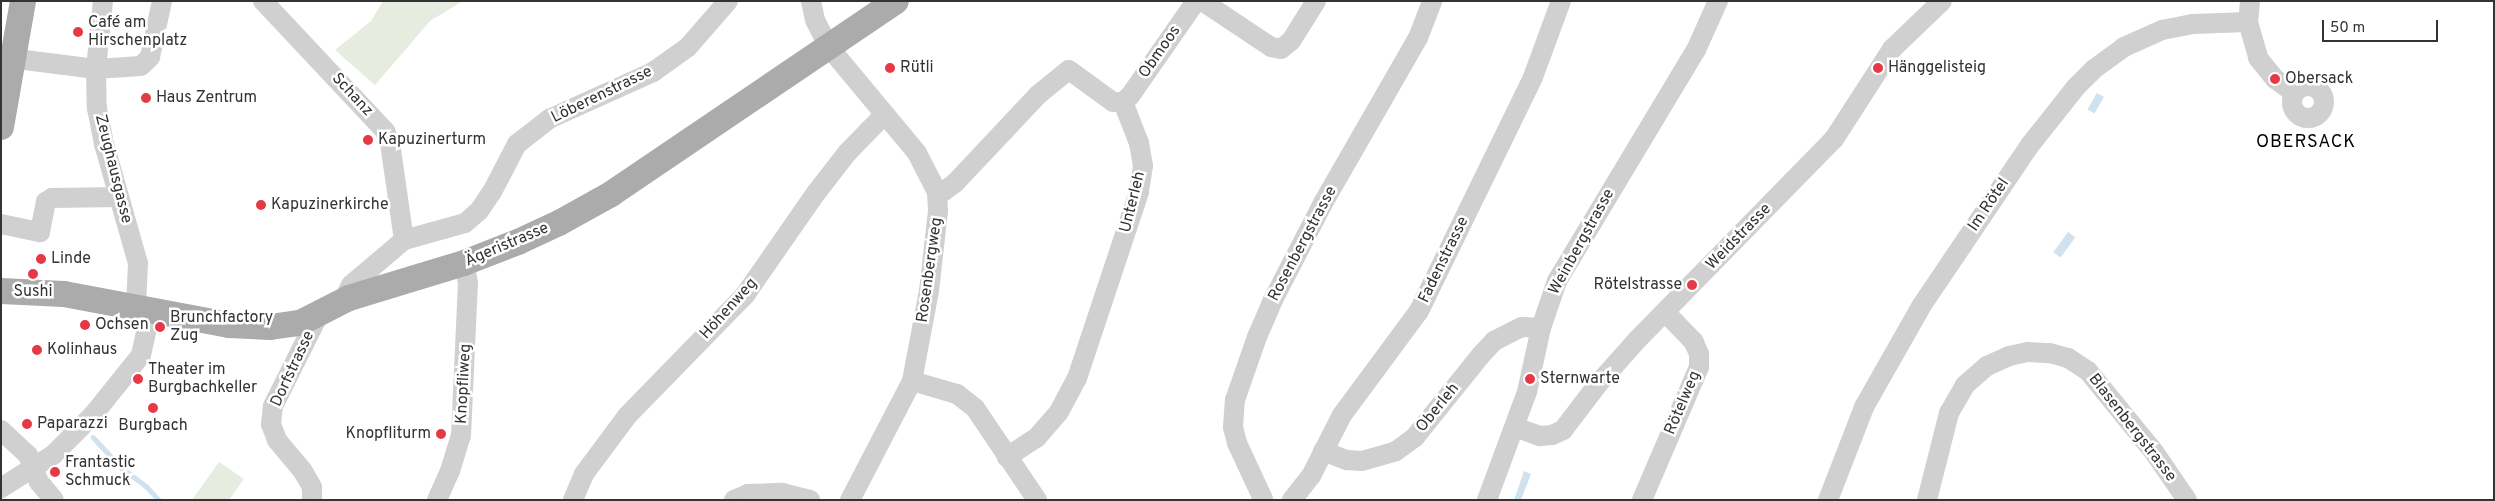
<!DOCTYPE html>
<html>
<head>
<meta charset="utf-8">
<style>
  body { margin:0 }
  #map { position:relative; width:2495px; height:501px; overflow:hidden; background:#fff; font-family:Overpass,sans-serif }
  div>[style] { position:absolute }
  .green>* { inset:0; background:#e6ecdf }
  .water>* { inset:0; background:#cfe2ee; transform-origin:0 0 }
  .stream>* { height:4.5px; margin:-2.25px; padding:0 2.25px; transform-origin:2.25px; border-radius:2.25px; background:#cfe2ee }
  .minor>* { height:20px; margin:-10px; padding:0 10px; transform-origin:10px; border-radius:10px; background:#d0d0d0 }
  .minor>.ring { margin:-10px; padding:0; box-sizing:content-box; background:none; border:20px solid #d0d0d0; border-radius:50% }
  .major>* { height:26px; margin:-13px; padding:0 13px; transform-origin:13px; border-radius:13px; background:#ababab }
  .dots>* { width:14px; height:14px; translate:-50% -50%; box-sizing:border-box; border:2px solid #fff; border-radius:50% }
  span { translate:-50% -50%; white-space:nowrap; text-align:center; line-height:1.15; -webkit-text-stroke:5px #fff; paint-order:stroke }
  .poi-label { font-size:16px; color:#333 }
  .left { translate:0 -50%; text-align:left }
  .right { translate:-100% -50%; text-align:right }
  .street-label { font-size:16px; color:#333 }
  .neighbourhood-label { font-size:18px; color:#000; letter-spacing:1px }
  .frame { position:absolute; inset:0; border:2px solid #333; pointer-events:none }
  .scale { position:absolute; left:2322px; top:20px; width:116px; height:22px; box-sizing:border-box; border:2px solid #333; border-top:0; padding-left:6px; font-size:15px; line-height:18px; white-space:nowrap; color:#333; -webkit-text-stroke:4px #fff; paint-order:stroke }
</style>
</head>
<body>
<div id="map">
  <div class="green">
    <i style="clip-path:polygon(383px 1px,463px 1px,430px 21px,375px 85px,335px 50px,371px 21px)"></i>
    <i style="clip-path:polygon(219px 462px,244px 479px,229px 500px,192px 500px)"></i>
  </div>
  <div class="water">
    <i style="left:2097px;top:93px;width:8px;height:19px;rotate:30deg"></i>
    <i style="left:2068px;top:232px;width:9px;height:25px;rotate:36deg"></i>
    <i style="clip-path:polygon(1524px 471px,1531px 474px,1521px 500px,1514px 500px)"></i>
  </div>
  <div class="stream">
    <i style="left:93px;top:437px;width:42px;rotate:46.9deg"></i>
    <i style="left:122px;top:468px;width:31px;rotate:37deg"></i>
    <i style="left:147px;top:487px;width:18px;rotate:47deg"></i>
  </div>
  <div class="minor">
    <i style="left:103px;top:1px;width:68px;rotate:95.9deg"></i>
    <i style="left:96px;top:69px;width:39px;rotate:89deg"></i>
    <i style="left:97px;top:108px;width:37px;rotate:79deg"></i>
    <i style="left:104px;top:144px;width:124px;rotate:74.1deg"></i>
    <i style="left:138px;top:263px;width:44px;rotate:92.6deg"></i>
    <i style="left:263px;top:1px;width:178px;rotate:46.8deg"></i>
    <i style="left:385px;top:131px;width:13px;rotate:67deg"></i>
    <i style="left:390px;top:143px;width:98px;rotate:81.8deg"></i>
    <i style="left:811px;top:1px;width:19px;rotate:78deg"></i>
    <i style="left:815px;top:20px;width:29px;rotate:63deg"></i>
    <i style="left:828px;top:46px;width:139px;rotate:50.2deg"></i>
    <i style="left:917px;top:153px;width:44px;rotate:62.9deg"></i>
    <i style="left:937px;top:192px;width:19px;rotate:87deg"></i>
    <i style="left:938px;top:211px;width:81px;rotate:96.4deg"></i>
    <i style="left:929px;top:291px;width:92px;rotate:100.7deg"></i>
    <i style="left:912px;top:381px;width:134px;rotate:117.5deg"></i>
    <i style="left:1202px;top:1px;width:83px;rotate:33.7deg"></i>
    <i style="left:1271px;top:47px;width:10px;rotate:11deg"></i>
    <i style="left:1281px;top:49px;width:13px;rotate:-39deg"></i>
    <i style="left:1291px;top:41px;width:47px;rotate:-58deg"></i>
    <i style="left:2250px;top:1px;width:21px;rotate:95deg"></i>
    <i style="left:2248px;top:22px;width:37px;rotate:74deg"></i>
    <i style="left:2258px;top:58px;width:27px;rotate:51deg"></i>
    <i style="left:2275px;top:79px;width:24px;rotate:36deg"></i>
    <i style="left:1px;top:57px;width:96px;rotate:7.2deg"></i>
    <i style="left:96px;top:69px;width:45px;rotate:-3.8deg"></i>
    <i style="left:141px;top:66px;width:13px;rotate:-45deg"></i>
    <i style="left:150px;top:57px;width:57px;rotate:-77.9deg"></i>
    <i class="ring" style="left:2292px;top:86px;width:12px;height:12px"></i>
    <i style="left:1123px;top:102px;width:9px;rotate:-41deg"></i>
    <i style="left:1130px;top:96px;width:116px;rotate:-55.2deg"></i>
    <i style="left:937px;top:192px;width:7px;rotate:-8deg"></i>
    <i style="left:944px;top:191px;width:14px;rotate:-36deg"></i>
    <i style="left:955px;top:183px;width:122px;rotate:-46.7deg"></i>
    <i style="left:1039px;top:94px;width:38px;rotate:-39deg"></i>
    <i style="left:1069px;top:70px;width:54px;rotate:36deg"></i>
    <i style="left:1113px;top:102px;width:10px"></i>
    <i style="left:1123px;top:102px;width:44px;rotate:68.7deg"></i>
    <i style="left:1139px;top:143px;width:23px;rotate:80deg"></i>
    <i style="left:1143px;top:166px;width:26px;rotate:99deg"></i>
    <i style="left:1139px;top:192px;width:196px;rotate:108.4deg"></i>
    <i style="left:1077px;top:378px;width:38px;rotate:118deg"></i>
    <i style="left:1059px;top:412px;width:35px;rotate:131deg"></i>
    <i style="left:1036px;top:438px;width:35px;rotate:147deg"></i>
    <i style="left:1px;top:224px;width:40px;rotate:12deg"></i>
    <i style="left:40px;top:232px;width:31px;rotate:-79deg"></i>
    <i style="left:46px;top:202px;width:7px;rotate:-34deg"></i>
    <i style="left:52px;top:198px;width:67px;rotate:-0.9deg"></i>
    <i style="left:349px;top:298px;width:7px;rotate:-98deg"></i>
    <i style="left:348px;top:291px;width:7px;rotate:-63deg"></i>
    <i style="left:351px;top:285px;width:70px;rotate:-40.3deg"></i>
    <i style="left:404px;top:240px;width:63px;rotate:-15.6deg"></i>
    <i style="left:465px;top:223px;width:18px;rotate:-41deg"></i>
    <i style="left:479px;top:211px;width:23px;rotate:-56deg"></i>
    <i style="left:492px;top:192px;width:54px;rotate:-62.5deg"></i>
    <i style="left:517px;top:144px;width:41px;rotate:-38deg"></i>
    <i style="left:549px;top:119px;width:114px;rotate:-24.3deg"></i>
    <i style="left:653px;top:72px;width:43px;rotate:-35.5deg"></i>
    <i style="left:688px;top:47px;width:61px;rotate:-49deg"></i>
    <i style="left:912px;top:381px;width:47px;rotate:16.1deg"></i>
    <i style="left:957px;top:394px;width:23px;rotate:38deg"></i>
    <i style="left:975px;top:408px;width:111px;rotate:56deg"></i>
    <i style="left:1515px;top:427px;width:27px;rotate:20deg"></i>
    <i style="left:1540px;top:436px;width:12px;rotate:-5deg"></i>
    <i style="left:1552px;top:435px;width:12px;rotate:-24deg"></i>
    <i style="left:1563px;top:430px;width:58px;rotate:-52.7deg"></i>
    <i style="left:1598px;top:384px;width:60px;rotate:-48.4deg"></i>
    <i style="left:1638px;top:339px;width:280px;rotate:-45.6deg"></i>
    <i style="left:1834px;top:139px;width:107px;rotate:-57.2deg"></i>
    <i style="left:1892px;top:49px;width:69px;rotate:-43.8deg"></i>
    <i style="left:1px;top:430px;width:37px;rotate:43deg"></i>
    <i style="left:28px;top:455px;width:29px;rotate:68deg"></i>
    <i style="left:39px;top:482px;width:23px;rotate:50deg"></i>
    <i style="left:1323px;top:451px;width:26px;rotate:21deg"></i>
    <i style="left:1347px;top:460px;width:15px;rotate:4deg"></i>
    <i style="left:1362px;top:461px;width:35px;rotate:-16deg"></i>
    <i style="left:1396px;top:451px;width:24px;rotate:-36deg"></i>
    <i style="left:1415px;top:437px;width:105px;rotate:-51.2deg"></i>
    <i style="left:1481px;top:355px;width:19px;rotate:-47deg"></i>
    <i style="left:1494px;top:341px;width:31px;rotate:-27deg"></i>
    <i style="left:1522px;top:327px;width:19px;rotate:3deg"></i>
    <i style="left:1px;top:488px;width:62px;rotate:-32.4deg"></i>
    <i style="left:53px;top:455px;width:57px;rotate:-45deg"></i>
    <i style="left:93px;top:415px;width:77px;rotate:-51.3deg"></i>
    <i style="left:141px;top:355px;width:46px;rotate:-77.5deg"></i>
    <i style="left:1263px;top:499px;width:62px;rotate:-114.9deg"></i>
    <i style="left:1237px;top:443px;width:16px;rotate:-104deg"></i>
    <i style="left:1233px;top:427px;width:27px;rotate:-86deg"></i>
    <i style="left:1235px;top:400px;width:67px;rotate:-70.8deg"></i>
    <i style="left:1257px;top:337px;width:40px;rotate:-66.6deg"></i>
    <i style="left:1273px;top:300px;width:109px;rotate:-62.7deg"></i>
    <i style="left:1323px;top:203px;width:190px;rotate:-60.1deg"></i>
    <i style="left:1418px;top:38px;width:40px;rotate:-69deg"></i>
    <i style="left:312px;top:500px;width:13px;rotate:-90deg"></i>
    <i style="left:312px;top:487px;width:20px;rotate:-120deg"></i>
    <i style="left:302px;top:470px;width:39px;rotate:-130deg"></i>
    <i style="left:277px;top:440px;width:17px;rotate:-111deg"></i>
    <i style="left:271px;top:424px;width:18px;rotate:-84deg"></i>
    <i style="left:273px;top:406px;width:101px;rotate:-63.4deg"></i>
    <i style="left:437px;top:500px;width:32px;rotate:-66deg"></i>
    <i style="left:450px;top:471px;width:37px;rotate:-73deg"></i>
    <i style="left:461px;top:436px;width:153px;rotate:-87.4deg"></i>
    <i style="left:468px;top:283px;width:20px;rotate:-101deg"></i>
    <i style="left:573px;top:500px;width:28px;rotate:-67deg"></i>
    <i style="left:584px;top:474px;width:72px;rotate:-53.4deg"></i>
    <i style="left:627px;top:416px;width:169px;rotate:-45.7deg"></i>
    <i style="left:745px;top:295px;width:124px;rotate:-55.2deg"></i>
    <i style="left:816px;top:193px;width:51px;rotate:-52.2deg"></i>
    <i style="left:847px;top:153px;width:53px;rotate:-45.8deg"></i>
    <i style="left:734px;top:500px;width:15px;rotate:-23deg"></i>
    <i style="left:748px;top:494px;width:34px;rotate:-2deg"></i>
    <i style="left:782px;top:493px;width:29px;rotate:14deg"></i>
    <i style="left:1292px;top:500px;width:31px;rotate:-52deg"></i>
    <i style="left:1311px;top:476px;width:68px;rotate:-63.1deg"></i>
    <i style="left:1342px;top:415px;width:129px;rotate:-53.5deg"></i>
    <i style="left:1419px;top:311px;width:260px;rotate:-64deg"></i>
    <i style="left:1533px;top:77px;width:81px;rotate:-69.8deg"></i>
    <i style="left:1487px;top:500px;width:115px;rotate:-69.7deg"></i>
    <i style="left:1527px;top:392px;width:66px;rotate:-77.7deg"></i>
    <i style="left:1541px;top:328px;width:50px;rotate:-71.2deg"></i>
    <i style="left:1557px;top:281px;width:270px;rotate:-59deg"></i>
    <i style="left:1696px;top:50px;width:54px;rotate:-65.8deg"></i>
    <i style="left:1642px;top:500px;width:145px;rotate:-66.8deg"></i>
    <i style="left:1699px;top:367px;width:13px;rotate:-90deg"></i>
    <i style="left:1699px;top:354px;width:13px;rotate:-113deg"></i>
    <i style="left:1694px;top:342px;width:40px;rotate:-134deg"></i>
    <i style="left:1828px;top:500px;width:100px;rotate:-68.8deg"></i>
    <i style="left:1864px;top:407px;width:117px;rotate:-60.4deg"></i>
    <i style="left:1922px;top:305px;width:193px;rotate:-56deg"></i>
    <i style="left:2030px;top:145px;width:74px;rotate:-51.6deg"></i>
    <i style="left:2076px;top:87px;width:25px;rotate:-45deg"></i>
    <i style="left:2094px;top:69px;width:37px;rotate:-36deg"></i>
    <i style="left:2124px;top:47px;width:42px;rotate:-24.1deg"></i>
    <i style="left:2162px;top:30px;width:32px;rotate:-11deg"></i>
    <i style="left:2193px;top:24px;width:55px;rotate:-2.1deg"></i>
    <i style="left:1927px;top:500px;width:90px;rotate:-75.8deg"></i>
    <i style="left:1949px;top:413px;width:32px;rotate:-60deg"></i>
    <i style="left:1965px;top:385px;width:29px;rotate:-41deg"></i>
    <i style="left:1987px;top:366px;width:24px;rotate:-24deg"></i>
    <i style="left:2009px;top:356px;width:19px;rotate:-12deg"></i>
    <i style="left:2028px;top:352px;width:22px;rotate:3deg"></i>
    <i style="left:2050px;top:353px;width:19px;rotate:16deg"></i>
    <i style="left:2068px;top:358px;width:24px;rotate:33deg"></i>
    <i style="left:2088px;top:371px;width:104px;rotate:50.8deg"></i>
    <i style="left:2154px;top:452px;width:58px;rotate:55.5deg"></i>
  </div>
  <div class="major">
    <i style="left:1px;top:127px;width:128px;rotate:-80.1deg"></i>
    <i style="left:1px;top:291px;width:63px;rotate:2.7deg"></i>
    <i style="left:64px;top:294px;width:168px;rotate:10.6deg"></i>
    <i style="left:229px;top:325px;width:41px;rotate:2.8deg"></i>
    <i style="left:270px;top:327px;width:30px;rotate:-8deg"></i>
    <i style="left:300px;top:323px;width:55px;rotate:-27deg"></i>
    <i style="left:349px;top:298px;width:120px;rotate:-16.9deg"></i>
    <i style="left:464px;top:263px;width:58px;rotate:-21.3deg"></i>
    <i style="left:518px;top:242px;width:45px;rotate:-24.9deg"></i>
    <i style="left:559px;top:223px;width:60px;rotate:-29.1deg"></i>
    <i style="left:611px;top:194px;width:344px;rotate:-34.1deg"></i>
  </div>
  <div class="dots">
    <i style="left:78px;top:32px;background:#e63946"></i>
    <i style="left:890px;top:68px;background:#e63946"></i>
    <i style="left:1878px;top:68px;background:#e63946"></i>
    <i style="left:2275px;top:79px;background:#e63946"></i>
    <i style="left:146px;top:98px;background:#e63946"></i>
    <i style="left:368px;top:140px;background:#e63946"></i>
    <i style="left:261px;top:205px;background:#e63946"></i>
    <i style="left:41px;top:259px;background:#e63946"></i>
    <i style="left:33px;top:274px;background:#e63946"></i>
    <i style="left:1692px;top:285px;background:#e63946"></i>
    <i style="left:85px;top:325px;background:#e63946"></i>
    <i style="left:160px;top:327px;background:#e63946"></i>
    <i style="left:37px;top:350px;background:#e63946"></i>
    <i style="left:138px;top:379px;background:#e63946"></i>
    <i style="left:1530px;top:379px;background:#e63946"></i>
    <i style="left:153px;top:408px;background:#e63946"></i>
    <i style="left:27px;top:424px;background:#e63946"></i>
    <i style="left:441px;top:434px;background:#e63946"></i>
    <i style="left:55px;top:472px;background:#e63946"></i>
  </div>
  <div class="poi-label">
    <span class="left" style="left:88px;top:32px">Café am<br>Hirschenplatz</span>
    <span class="left" style="left:900px;top:68px">Rütli</span>
    <span class="left" style="left:1888px;top:68px">Hänggelisteig</span>
    <span class="left" style="left:2285px;top:79px">Obersack</span>
    <span class="left" style="left:156px;top:98px">Haus Zentrum</span>
    <span class="left" style="left:378px;top:140px">Kapuzinerturm</span>
    <span class="left" style="left:271px;top:205px">Kapuzinerkirche</span>
    <span class="left" style="left:51px;top:259px">Linde</span>
    <span class="right" style="left:1682px;top:285px">Rötelstrasse</span>
    <span style="left:33px;top:292px">Sushi</span>
    <span class="left" style="left:170px;top:327px">Brunchfactory<br>Zug</span>
    <span class="left" style="left:95px;top:325px">Ochsen</span>
    <span class="left" style="left:47px;top:350px">Kolinhaus</span>
    <span class="left" style="left:148px;top:379px">Theater im<br>Burgbachkeller</span>
    <span class="left" style="left:1540px;top:379px">Sternwarte</span>
    <span class="left" style="left:37px;top:424px">Paparazzi</span>
    <span style="left:153px;top:426px">Burgbach</span>
    <span class="right" style="left:431px;top:434px">Knopfliturm</span>
    <span class="left" style="left:65px;top:472px">Frantastic<br>Schmuck</span>
  </div>
  <div class="street-label">
    <span style="left:1160px;top:52px;rotate:-55deg">Obmoos</span>
    <span style="left:352px;top:95px;rotate:47deg">Schanz</span>
    <span style="left:602px;top:95px;rotate:-26deg">Löberenstrasse</span>
    <span style="left:113px;top:169px;rotate:76deg">Zeughausgasse</span>
    <span style="left:1133px;top:202px;rotate:-76deg">Unterleh</span>
    <span style="left:1989px;top:205px;rotate:-56deg">Im Rötel</span>
    <span style="left:1739px;top:237px;rotate:-46deg">Weidstrasse</span>
    <span style="left:1582px;top:242px;rotate:-61deg">Weinbergstrasse</span>
    <span style="left:1303px;top:244px;rotate:-62deg">Rosenbergstrasse</span>
    <span style="left:507px;top:245px;rotate:-23deg">Ägeristrasse</span>
    <span style="left:1444px;top:260px;rotate:-64deg">Fadenstrasse</span>
    <span style="left:930px;top:270px;rotate:-82deg">Rosenbergweg</span>
    <span style="left:729px;top:309px;rotate:-48deg">Höhenweg</span>
    <span style="left:293px;top:369px;rotate:-65deg">Dorfstrasse</span>
    <span style="left:464px;top:384px;rotate:-87deg">Knopfliweg</span>
    <span style="left:1683px;top:403px;rotate:-67deg">Rötelweg</span>
    <span style="left:1438px;top:408px;rotate:-51deg">Oberleh</span>
    <span style="left:2132px;top:428px;rotate:52deg">Blasenbergstrasse</span>
  </div>
  <div class="neighbourhood-label">
    <span style="left:2306px;top:143px">OBERSACK</span>
  </div>
  <div class="frame"></div>
  <div class="scale">50 m</div>
</div>
</body>
</html>
